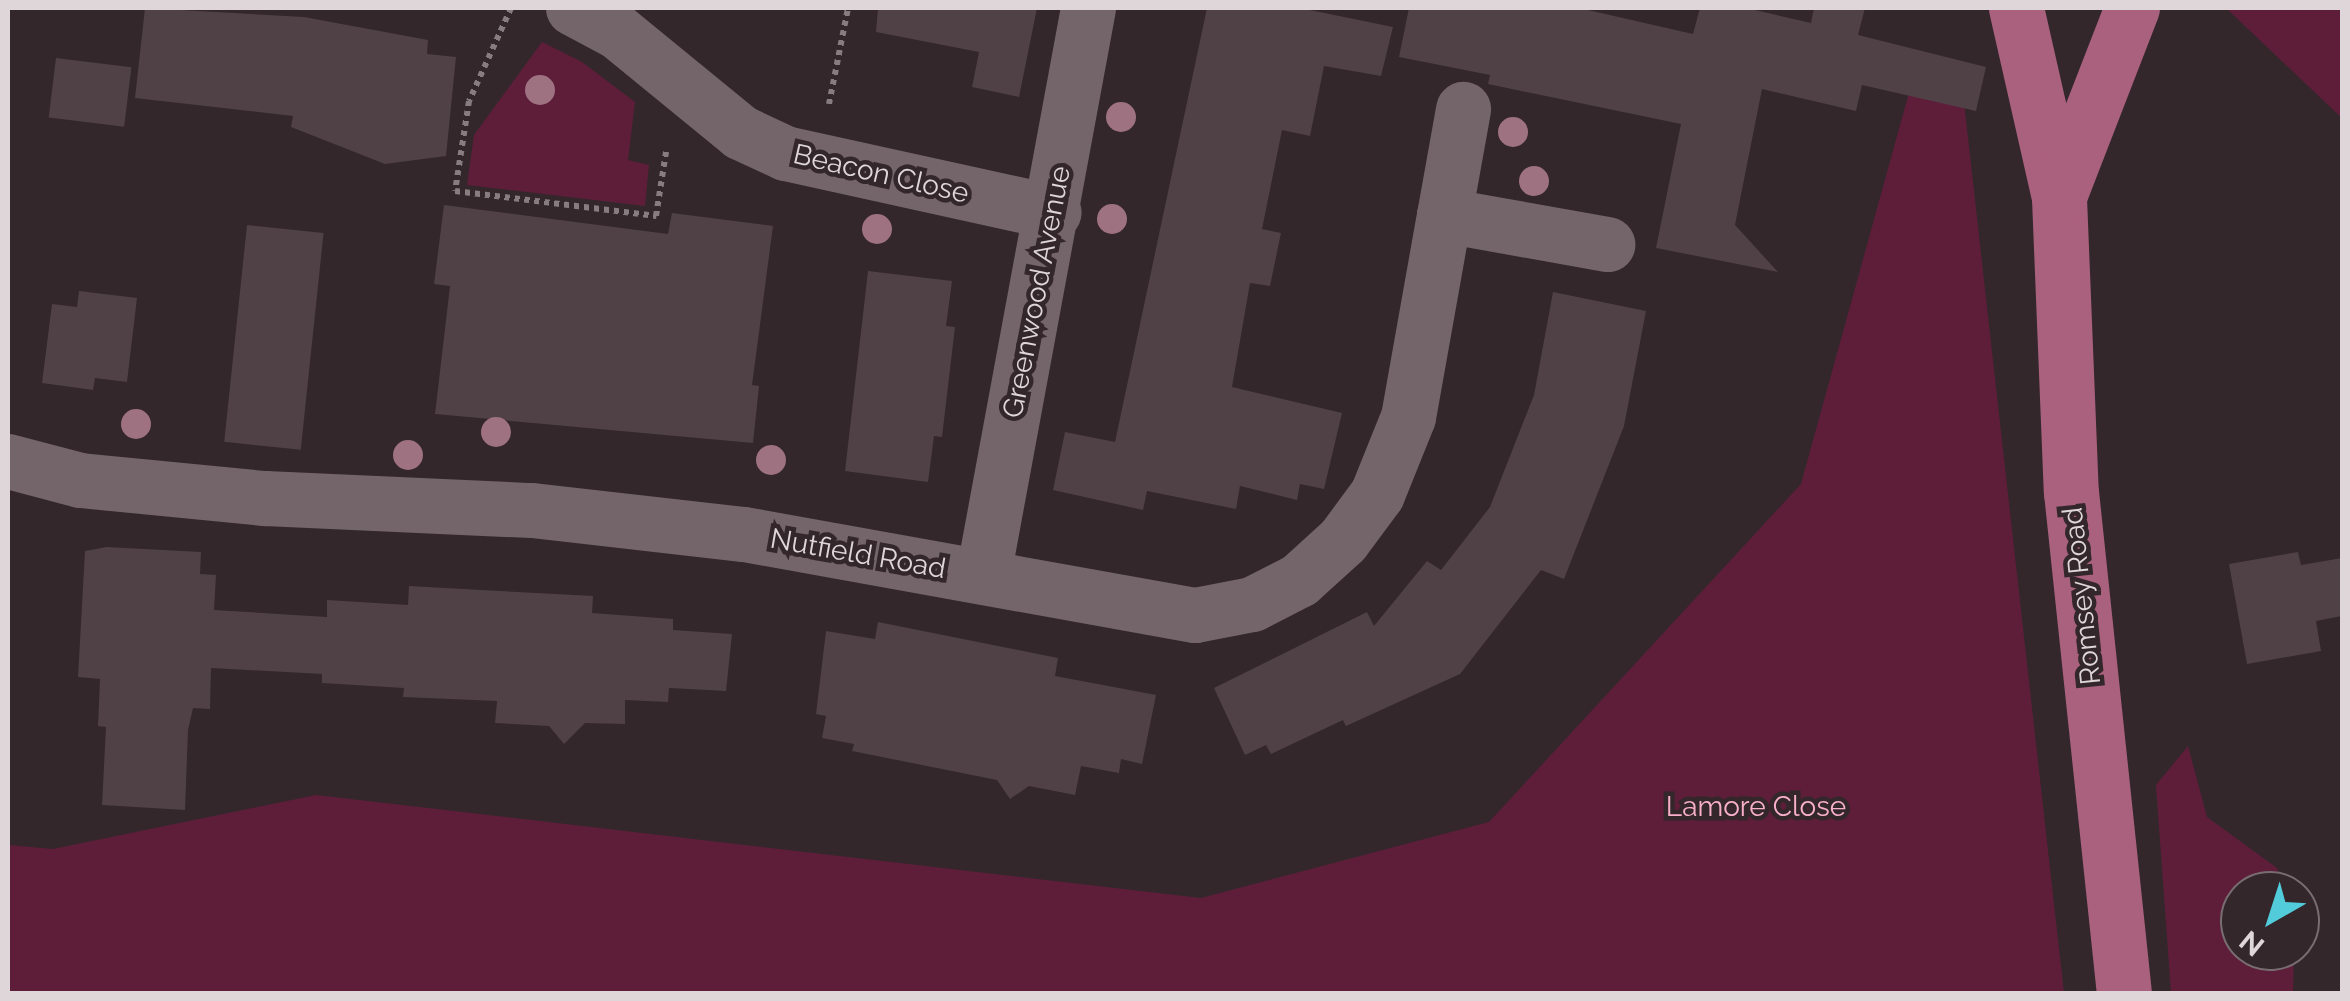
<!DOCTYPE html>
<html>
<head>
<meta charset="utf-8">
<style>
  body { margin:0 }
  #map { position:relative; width:2350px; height:1001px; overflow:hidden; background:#33272b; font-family:Raleway,sans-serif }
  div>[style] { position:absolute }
  .green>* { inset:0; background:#5e1e3a }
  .building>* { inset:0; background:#4f4146; transform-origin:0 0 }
  .path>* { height:6px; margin-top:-3px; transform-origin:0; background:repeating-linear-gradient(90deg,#877c80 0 5px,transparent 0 10px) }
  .minor>* { height:55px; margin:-27.5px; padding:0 27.5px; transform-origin:27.5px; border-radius:27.5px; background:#73656a }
  .primary>* { height:55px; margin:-27.5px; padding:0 27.5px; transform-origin:27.5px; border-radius:27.5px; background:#aa617e }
  .trees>* { width:30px; height:30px; margin:-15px; border-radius:50%; background:#9f7282 }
  span { translate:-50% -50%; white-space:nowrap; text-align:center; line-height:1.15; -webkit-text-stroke:9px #33272b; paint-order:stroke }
  .street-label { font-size:28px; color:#dfd6d9 }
  .park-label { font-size:28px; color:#f8afc9 }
  .frame { position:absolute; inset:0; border:10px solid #dfd6d9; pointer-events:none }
  .north { position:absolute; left:2220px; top:871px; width:100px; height:100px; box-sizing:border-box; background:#33272b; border:2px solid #786d71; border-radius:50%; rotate:219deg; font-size:28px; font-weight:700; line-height:40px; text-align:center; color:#dfd6d9 }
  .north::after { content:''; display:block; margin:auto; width:35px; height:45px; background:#52cbda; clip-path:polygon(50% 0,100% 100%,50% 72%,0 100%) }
</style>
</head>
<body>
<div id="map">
  <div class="green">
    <i style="clip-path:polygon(2226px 8px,2342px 8px,2342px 118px,2327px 104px)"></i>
    <i style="clip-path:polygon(542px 42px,582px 62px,635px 102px,628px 160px,649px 165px,645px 206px,467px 185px,474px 135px)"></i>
    <i style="clip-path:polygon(1915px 71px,1963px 93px,2064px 993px,8px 993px,8px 845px,53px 849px,316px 795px,1201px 898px,1489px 822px,1801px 484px)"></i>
    <i style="clip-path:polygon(2188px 746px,2207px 817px,2277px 868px,2283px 891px,2240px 891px,2240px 951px,2294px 951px,2293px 993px,2171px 993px,2156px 785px)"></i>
  </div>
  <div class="building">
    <i style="clip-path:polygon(145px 8px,304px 17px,428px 40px,427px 54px,456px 57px,446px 156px,385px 164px,291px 127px,293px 116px,135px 98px)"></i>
    <i style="clip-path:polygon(878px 8px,1037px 8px,1019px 97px,972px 87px,979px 52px,876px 32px)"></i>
    <i style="clip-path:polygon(1207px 8px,1300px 8px,1393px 27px,1381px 76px,1324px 66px,1310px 136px,1282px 130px,1262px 229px,1281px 233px,1270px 286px,1250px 283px,1232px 387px,1342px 413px,1324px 489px,1300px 484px,1297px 500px,1240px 486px,1236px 509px,1147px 491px,1143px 510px,1053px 490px,1065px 432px,1115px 442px)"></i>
    <i style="clip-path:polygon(1409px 8px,1579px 8px,1693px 34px,1700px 8px,1746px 8px,1811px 23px,1814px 8px,1865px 8px,1858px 35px,1986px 67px,1976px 111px,1862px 85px,1856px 111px,1762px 89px,1735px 225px,1778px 272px,1656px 248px,1681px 124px,1488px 84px,1490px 75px,1399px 57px)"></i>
    <i style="left:56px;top:58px;width:76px;height:60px;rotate:7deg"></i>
    <i style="clip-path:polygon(444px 205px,668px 234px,672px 213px,773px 226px,752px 385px,759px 386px,753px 443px,435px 414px,450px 286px,434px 284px)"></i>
    <i style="left:247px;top:225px;width:77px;height:218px;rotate:6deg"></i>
    <i style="clip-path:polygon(868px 271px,952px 281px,946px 326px,955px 327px,942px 437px,934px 436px,928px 482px,845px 471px)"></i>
    <i style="clip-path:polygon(79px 291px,137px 298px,127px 382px,95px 378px,93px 390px,42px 383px,52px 304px,77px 307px)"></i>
    <i style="clip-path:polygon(1553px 292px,1646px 311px,1624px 426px,1564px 579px,1541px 570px,1460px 674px,1346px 726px,1343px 720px,1271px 754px,1266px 745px,1245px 755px,1214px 688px,1367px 612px,1374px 626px,1427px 561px,1441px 570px,1490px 507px,1534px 395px)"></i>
    <i style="clip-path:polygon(107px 547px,201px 552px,200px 574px,216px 575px,214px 610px,327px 617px,327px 600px,408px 605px,409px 586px,593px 596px,592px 613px,673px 619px,673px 630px,732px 634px,726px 691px,669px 688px,668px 702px,625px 700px,625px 724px,585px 723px,564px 744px,549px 726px,495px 723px,497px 701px,403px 697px,404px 688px,322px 683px,322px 674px,211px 668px,210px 709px,193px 708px,188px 730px,185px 810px,102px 805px,106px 727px,98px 726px,100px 679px,78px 677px,85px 551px)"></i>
    <i style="clip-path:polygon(2298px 552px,2301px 565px,2342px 558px,2342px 616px,2316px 621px,2321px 651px,2247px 664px,2229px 564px)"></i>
    <i style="clip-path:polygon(878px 622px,1058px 658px,1055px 676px,1156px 695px,1142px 764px,1121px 759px,1119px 773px,1081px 766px,1075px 795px,1029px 786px,1010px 799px,997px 780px,852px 751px,854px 744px,822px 738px,826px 716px,816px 714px,826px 631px,875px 639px)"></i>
  </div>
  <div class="path">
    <i style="left:511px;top:8px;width:102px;rotate:114.3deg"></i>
    <i style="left:469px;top:101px;width:91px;rotate:98.8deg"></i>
    <i style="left:455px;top:191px;width:203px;rotate:7.1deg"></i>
    <i style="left:656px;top:216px;width:65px;rotate:-81.1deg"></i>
    <i style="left:829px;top:104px;width:98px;rotate:-78.8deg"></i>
  </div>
  <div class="minor">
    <i style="left:573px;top:8px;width:51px;rotate:28.1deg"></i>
    <i style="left:618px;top:32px;width:158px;rotate:39.3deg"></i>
    <i style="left:740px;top:132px;width:50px;rotate:25deg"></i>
    <i style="left:785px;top:153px;width:275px;rotate:12.4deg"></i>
    <i style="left:1444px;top:215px;width:108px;rotate:-79.8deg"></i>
    <i style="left:8px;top:461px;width:74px;rotate:14.8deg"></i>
    <i style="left:80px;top:480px;width:186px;rotate:5.6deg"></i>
    <i style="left:265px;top:498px;width:267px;rotate:2.6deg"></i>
    <i style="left:532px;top:510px;width:213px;rotate:6.5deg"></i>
    <i style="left:744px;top:534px;width:458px;rotate:10.2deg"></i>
    <i style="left:1195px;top:615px;width:58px;rotate:-10.9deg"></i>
    <i style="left:1252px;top:604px;width:53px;rotate:-27.1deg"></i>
    <i style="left:1299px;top:580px;width:59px;rotate:-42.3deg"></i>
    <i style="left:1343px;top:540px;width:57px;rotate:-53.5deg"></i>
    <i style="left:1377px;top:494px;width:83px;rotate:-68.1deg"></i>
    <i style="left:1408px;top:417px;width:205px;rotate:-79.9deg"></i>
    <i style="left:1444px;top:215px;width:166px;rotate:10.1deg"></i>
    <i style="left:983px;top:575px;width:577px;rotate:-79.51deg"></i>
  </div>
  <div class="primary">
    <i style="left:2016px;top:8px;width:195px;rotate:77.2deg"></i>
    <i style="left:2059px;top:198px;width:294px;rotate:87.7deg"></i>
    <i style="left:2071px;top:492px;width:505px;rotate:83.97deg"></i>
    <i style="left:2059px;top:196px;width:202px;rotate:-68.8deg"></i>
  </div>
  <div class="trees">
    <i style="left:540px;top:90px"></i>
    <i style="left:1121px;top:117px"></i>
    <i style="left:1513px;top:132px"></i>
    <i style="left:1534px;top:181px"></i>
    <i style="left:1112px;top:219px"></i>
    <i style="left:877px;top:229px"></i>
    <i style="left:136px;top:424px"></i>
    <i style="left:496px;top:432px"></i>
    <i style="left:408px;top:455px"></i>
    <i style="left:771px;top:460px"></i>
  </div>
  <div class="street-label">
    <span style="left:881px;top:174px;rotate:13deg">Beacon Close</span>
    <span style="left:1037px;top:292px;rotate:-79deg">Greenwood Avenue</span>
    <span style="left:858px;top:554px;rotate:10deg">Nutfield Road</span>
    <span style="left:2082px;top:596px;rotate:-96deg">Romsey Road</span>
  </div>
  <div class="park-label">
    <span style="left:1756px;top:807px">Lamore Close</span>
  </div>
  <div class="frame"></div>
  <div class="north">N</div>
</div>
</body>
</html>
